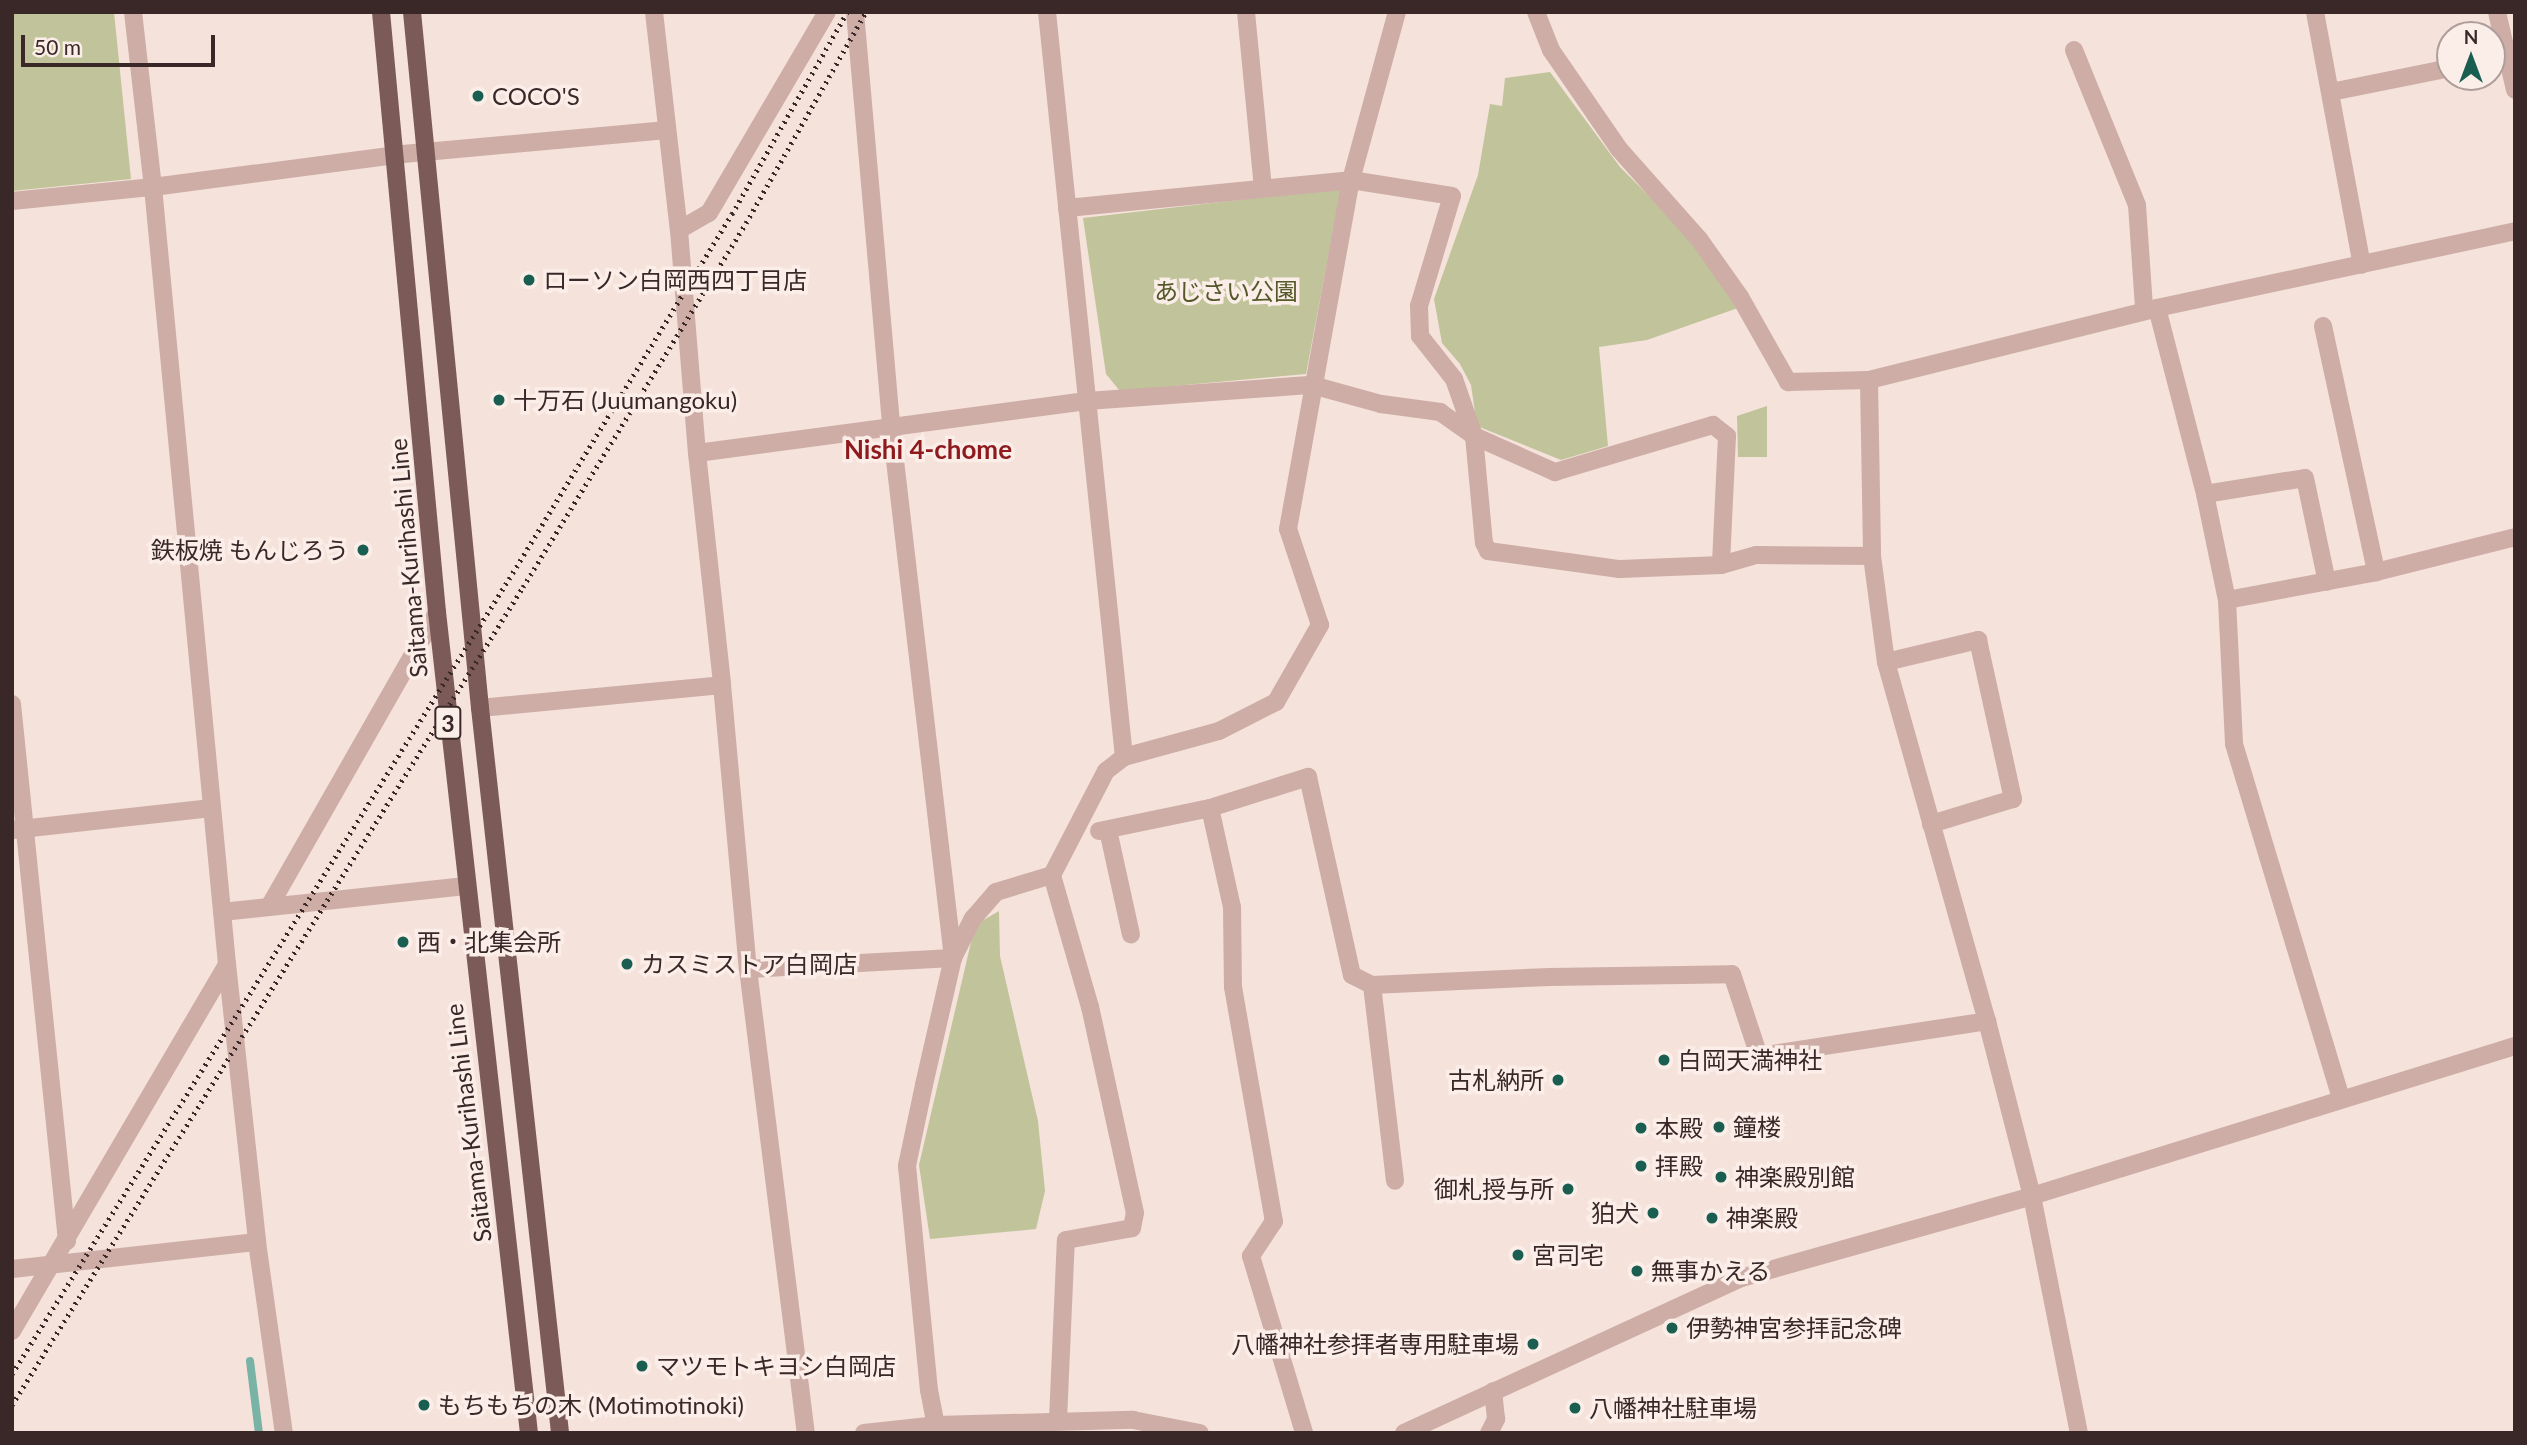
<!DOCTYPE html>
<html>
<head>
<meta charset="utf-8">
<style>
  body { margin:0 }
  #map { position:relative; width:2527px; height:1445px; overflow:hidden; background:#f4e2db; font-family:Lato,"Noto Sans JP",sans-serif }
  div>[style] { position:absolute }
  .green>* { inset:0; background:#c1c49a }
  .stream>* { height:8px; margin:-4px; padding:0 4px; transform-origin:4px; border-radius:4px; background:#78b3a6 }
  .minor>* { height:18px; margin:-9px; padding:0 9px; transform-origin:9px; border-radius:9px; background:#cdada6 }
  .tertiary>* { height:18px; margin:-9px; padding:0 9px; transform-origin:9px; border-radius:9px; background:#cdada6 }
  .primary>* { height:18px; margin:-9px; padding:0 9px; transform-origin:9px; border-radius:9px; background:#7c5a57 }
  .rail>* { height:5px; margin-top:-2.5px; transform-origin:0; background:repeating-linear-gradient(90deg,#392827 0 2px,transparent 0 7px) }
  .dots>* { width:19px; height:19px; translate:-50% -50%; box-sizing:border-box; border:4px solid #fbede8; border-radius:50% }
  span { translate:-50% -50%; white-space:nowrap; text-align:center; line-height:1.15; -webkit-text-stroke:7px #fbede8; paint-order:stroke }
  .shield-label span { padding:2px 5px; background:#fbede8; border:2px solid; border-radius:5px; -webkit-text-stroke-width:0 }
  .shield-label { font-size:23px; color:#392827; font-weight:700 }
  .poi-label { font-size:24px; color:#392827 }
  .left { translate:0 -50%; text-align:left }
  .right { translate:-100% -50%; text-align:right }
  .park-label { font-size:24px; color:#545929 }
  .street-label { font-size:24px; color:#392827 }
  .neighbourhood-label { font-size:26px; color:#8e1a1d; font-weight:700 }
  .frame { position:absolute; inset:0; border:14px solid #392827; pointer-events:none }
  .north { position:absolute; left:2436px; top:21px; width:70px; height:70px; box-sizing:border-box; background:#fbede8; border:2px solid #ad9e9b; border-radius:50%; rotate:0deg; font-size:19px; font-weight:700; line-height:28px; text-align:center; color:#392827 }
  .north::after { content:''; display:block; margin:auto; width:24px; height:32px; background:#195e50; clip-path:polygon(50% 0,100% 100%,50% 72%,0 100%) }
  .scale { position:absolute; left:21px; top:35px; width:194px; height:32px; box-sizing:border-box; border:4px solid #392827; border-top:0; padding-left:9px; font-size:21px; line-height:24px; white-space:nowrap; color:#392827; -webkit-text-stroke:5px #fbede8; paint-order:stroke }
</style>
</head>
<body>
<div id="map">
  <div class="green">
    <i style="clip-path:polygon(12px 12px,114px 12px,131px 179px,12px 191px)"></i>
    <i style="clip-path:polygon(1550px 72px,1620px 167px,1695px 242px,1738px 308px,1647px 340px,1599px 347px,1608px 446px,1561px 460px,1477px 426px,1471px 385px,1460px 364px,1442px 343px,1434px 299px,1478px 175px,1490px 104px,1502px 106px,1505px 78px)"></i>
    <i style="clip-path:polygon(1341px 188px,1306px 374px,1120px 391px,1106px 374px,1083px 218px)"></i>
    <i style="clip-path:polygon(1767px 406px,1767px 457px,1738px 457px,1737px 416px)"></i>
    <i style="clip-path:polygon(999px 911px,1000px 956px,1038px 1121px,1045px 1191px,1036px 1229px,930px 1239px,919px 1165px,975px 925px)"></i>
  </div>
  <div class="stream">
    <i style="left:250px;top:1361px;width:73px;rotate:82.9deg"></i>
  </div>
  <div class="minor">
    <i style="left:855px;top:12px;width:416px;rotate:85deg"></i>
    <i style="left:891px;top:426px;width:536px;rotate:83.35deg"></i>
    <i style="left:1047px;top:12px;width:749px;rotate:84.1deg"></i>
    <i style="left:1246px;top:12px;width:176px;rotate:84.5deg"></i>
    <i style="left:1536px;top:12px;width:41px;rotate:68.5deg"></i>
    <i style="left:1551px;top:50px;width:120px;rotate:55.5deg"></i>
    <i style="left:1619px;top:149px;width:120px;rotate:48.4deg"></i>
    <i style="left:1699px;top:239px;width:71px;rotate:54.7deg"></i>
    <i style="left:1740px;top:297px;width:98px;rotate:60.5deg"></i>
    <i style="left:1788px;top:382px;width:81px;rotate:-1.4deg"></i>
    <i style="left:1869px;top:380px;width:297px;rotate:-14deg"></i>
    <i style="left:2157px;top:308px;width:192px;rotate:75.5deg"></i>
    <i style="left:2205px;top:494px;width:108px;rotate:78.3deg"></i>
    <i style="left:2227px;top:600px;width:144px;rotate:87.2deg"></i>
    <i style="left:2234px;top:744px;width:370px;rotate:73.2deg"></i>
    <i style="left:2315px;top:12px;width:257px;rotate:79.5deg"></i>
    <i style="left:2497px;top:12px;width:80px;rotate:77deg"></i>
    <i style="left:2074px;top:50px;width:167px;rotate:67.9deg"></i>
    <i style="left:2137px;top:205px;width:104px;rotate:86.1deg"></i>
    <i style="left:2331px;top:92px;width:121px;rotate:-11.4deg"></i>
    <i style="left:12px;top:201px;width:142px;rotate:-5.7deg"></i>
    <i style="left:153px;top:187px;width:252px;rotate:-7.5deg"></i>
    <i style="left:403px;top:154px;width:265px;rotate:-5.2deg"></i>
    <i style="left:1067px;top:208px;width:285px;rotate:-5.6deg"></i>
    <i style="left:1351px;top:180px;width:102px;rotate:9deg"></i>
    <i style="left:1452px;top:196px;width:115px;rotate:106.7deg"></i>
    <i style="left:1419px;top:306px;width:30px;rotate:88deg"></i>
    <i style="left:1420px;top:336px;width:55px;rotate:51.7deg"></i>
    <i style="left:1454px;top:379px;width:60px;rotate:70.7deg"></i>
    <i style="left:1474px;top:436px;width:107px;rotate:84.7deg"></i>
    <i style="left:1484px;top:543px;width:9px;rotate:63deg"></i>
    <i style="left:1488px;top:551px;width:133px;rotate:7.8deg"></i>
    <i style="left:1620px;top:569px;width:101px;rotate:-2.3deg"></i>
    <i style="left:1721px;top:565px;width:36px;rotate:-16deg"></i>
    <i style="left:1756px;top:555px;width:116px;rotate:0.5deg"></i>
    <i style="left:679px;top:230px;width:34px;rotate:-30deg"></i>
    <i style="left:709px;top:213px;width:233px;rotate:-59.6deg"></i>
    <i style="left:2157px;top:308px;width:366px;rotate:-12.1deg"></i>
    <i style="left:2323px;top:326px;width:252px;rotate:77.8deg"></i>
    <i style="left:1869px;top:380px;width:176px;rotate:89deg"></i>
    <i style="left:1872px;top:556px;width:107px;rotate:82.5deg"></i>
    <i style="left:1886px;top:662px;width:373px;rotate:74.3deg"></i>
    <i style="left:1987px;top:1021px;width:181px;rotate:75.6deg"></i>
    <i style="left:2032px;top:1196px;width:242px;rotate:78.8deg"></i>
    <i style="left:697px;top:453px;width:393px;rotate:-7.6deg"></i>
    <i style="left:1087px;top:401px;width:226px;rotate:-4.1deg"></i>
    <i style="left:1312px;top:385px;width:72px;rotate:15.4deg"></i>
    <i style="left:1381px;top:404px;width:60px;rotate:7.7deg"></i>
    <i style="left:1440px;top:412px;width:42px;rotate:35.2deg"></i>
    <i style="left:1474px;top:436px;width:89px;rotate:24deg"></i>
    <i style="left:1555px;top:472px;width:165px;rotate:-16.6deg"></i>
    <i style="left:1713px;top:425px;width:18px;rotate:38deg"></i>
    <i style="left:1727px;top:436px;width:129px;rotate:92.7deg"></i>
    <i style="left:2205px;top:494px;width:101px;rotate:-9.1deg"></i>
    <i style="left:2305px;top:478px;width:106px;rotate:78.1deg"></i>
    <i style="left:2227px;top:600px;width:152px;rotate:-10.6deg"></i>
    <i style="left:2376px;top:572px;width:143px;rotate:-14.1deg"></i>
    <i style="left:1886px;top:662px;width:95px;rotate:-13.4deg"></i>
    <i style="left:1978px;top:640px;width:163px;rotate:77.6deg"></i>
    <i style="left:2013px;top:799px;width:86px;rotate:163deg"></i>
    <i style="left:12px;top:704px;width:540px;rotate:84.15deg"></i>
    <i style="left:480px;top:708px;width:243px;rotate:-5.4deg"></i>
    <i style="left:1210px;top:808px;width:101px;rotate:77.5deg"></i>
    <i style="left:1232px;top:907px;width:80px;rotate:89.3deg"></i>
    <i style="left:1233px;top:987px;width:238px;rotate:80.1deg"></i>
    <i style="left:1274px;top:1221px;width:42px;rotate:123.3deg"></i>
    <i style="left:1251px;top:1256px;width:185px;rotate:73.3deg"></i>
    <i style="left:12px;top:830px;width:201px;rotate:-6.3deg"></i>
    <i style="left:1108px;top:830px;width:107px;rotate:77.6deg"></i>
    <i style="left:1099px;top:831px;width:113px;rotate:-11.7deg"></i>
    <i style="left:1210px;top:808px;width:103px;rotate:-17.6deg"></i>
    <i style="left:1308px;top:777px;width:203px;rotate:77.5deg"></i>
    <i style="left:1352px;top:975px;width:22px;rotate:27deg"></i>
    <i style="left:1372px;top:985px;width:178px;rotate:-2.6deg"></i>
    <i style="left:1550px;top:977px;width:182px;rotate:-0.9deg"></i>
    <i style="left:1732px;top:974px;width:86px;rotate:71.8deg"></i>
    <i style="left:1759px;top:1056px;width:231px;rotate:-8.7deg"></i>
    <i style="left:1052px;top:875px;width:59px;rotate:163.1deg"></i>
    <i style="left:996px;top:892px;width:35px;rotate:131deg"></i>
    <i style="left:973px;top:918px;width:45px;rotate:116.6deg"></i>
    <i style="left:953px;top:958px;width:130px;rotate:102.9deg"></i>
    <i style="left:924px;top:1085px;width:83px;rotate:101.9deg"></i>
    <i style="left:907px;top:1166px;width:225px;rotate:84.4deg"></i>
    <i style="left:929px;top:1390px;width:36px;rotate:79deg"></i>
    <i style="left:936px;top:1425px;width:197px;rotate:-1.5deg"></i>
    <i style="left:1133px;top:1420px;width:68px;rotate:11deg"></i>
    <i style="left:269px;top:907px;width:339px;rotate:-60.3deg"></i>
    <i style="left:222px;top:912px;width:245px;rotate:-6.1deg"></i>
    <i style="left:748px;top:969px;width:205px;rotate:-3.1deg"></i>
    <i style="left:1372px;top:985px;width:197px;rotate:83.3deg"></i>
    <i style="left:12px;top:1269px;width:246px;rotate:-6.3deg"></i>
    <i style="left:12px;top:1331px;width:425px;rotate:-59.6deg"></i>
    <i style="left:1058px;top:1420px;width:180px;rotate:-87.5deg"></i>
    <i style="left:1066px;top:1240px;width:67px;rotate:-10.3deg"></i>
    <i style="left:1132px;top:1228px;width:15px;rotate:-79deg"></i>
    <i style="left:1135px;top:1213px;width:211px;rotate:-102.3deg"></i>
    <i style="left:1090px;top:1007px;width:137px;rotate:-106.1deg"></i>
    <i style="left:1052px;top:875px;width:117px;rotate:-62.6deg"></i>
    <i style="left:1106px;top:771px;width:23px;rotate:-38deg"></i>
    <i style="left:1124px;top:757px;width:98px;rotate:-15.3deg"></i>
    <i style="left:1219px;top:731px;width:64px;rotate:-27deg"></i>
    <i style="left:1276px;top:702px;width:89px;rotate:-60.3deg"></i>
    <i style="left:1320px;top:625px;width:101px;rotate:-108.4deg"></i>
    <i style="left:1288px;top:529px;width:355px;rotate:-79.8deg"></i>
    <i style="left:1351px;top:180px;width:174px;rotate:-74.7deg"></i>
    <i style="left:1404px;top:1433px;width:371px;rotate:-24.7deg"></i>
    <i style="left:1741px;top:1278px;width:302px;rotate:-15.7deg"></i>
    <i style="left:2032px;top:1196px;width:506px;rotate:-17.25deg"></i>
    <i style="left:1489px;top:1433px;width:16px;rotate:-63deg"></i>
    <i style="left:1496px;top:1419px;width:28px;rotate:-96deg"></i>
  </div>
  <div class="tertiary">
    <i style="left:133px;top:12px;width:176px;rotate:83.5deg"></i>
    <i style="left:153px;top:187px;width:781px;rotate:84.56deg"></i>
    <i style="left:227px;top:964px;width:280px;rotate:83.8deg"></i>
    <i style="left:257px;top:1242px;width:193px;rotate:82deg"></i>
    <i style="left:654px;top:12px;width:219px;rotate:83.5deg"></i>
    <i style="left:679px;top:230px;width:224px;rotate:85.4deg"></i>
    <i style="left:697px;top:453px;width:233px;rotate:83.8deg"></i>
    <i style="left:722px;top:685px;width:285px;rotate:84.8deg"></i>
    <i style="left:748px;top:969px;width:468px;rotate:82.9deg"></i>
    <i style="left:864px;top:1433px;width:72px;rotate:-6.3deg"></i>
  </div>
  <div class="primary">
    <i style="left:381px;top:12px;width:603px;rotate:84.67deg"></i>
    <i style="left:437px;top:612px;width:826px;rotate:83.61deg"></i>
    <i style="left:412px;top:12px;width:699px;rotate:84.42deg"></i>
    <i style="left:480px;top:708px;width:729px;rotate:83.7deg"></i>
  </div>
  <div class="rail">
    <i style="left:12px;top:1374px;width:938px;rotate:-57.99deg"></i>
    <i style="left:509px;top:579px;width:428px;rotate:-58.6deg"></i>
    <i style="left:732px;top:214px;width:232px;rotate:-60.3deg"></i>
    <i style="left:12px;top:1405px;width:964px;rotate:-58.01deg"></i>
    <i style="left:523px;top:587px;width:427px;rotate:-58.5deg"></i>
    <i style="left:746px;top:223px;width:243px;rotate:-60.4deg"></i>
  </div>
  <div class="dots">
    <i style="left:478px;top:96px;background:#195e50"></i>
    <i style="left:529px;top:280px;background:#195e50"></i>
    <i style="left:499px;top:400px;background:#195e50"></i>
    <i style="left:363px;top:550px;background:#195e50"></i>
    <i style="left:403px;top:942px;background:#195e50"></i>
    <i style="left:627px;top:964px;background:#195e50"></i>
    <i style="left:1664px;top:1060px;background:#195e50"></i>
    <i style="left:1558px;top:1080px;background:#195e50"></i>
    <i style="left:1719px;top:1127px;background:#195e50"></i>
    <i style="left:1641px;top:1128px;background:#195e50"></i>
    <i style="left:1641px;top:1166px;background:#195e50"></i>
    <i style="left:1721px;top:1177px;background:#195e50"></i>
    <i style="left:1568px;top:1189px;background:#195e50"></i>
    <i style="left:1653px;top:1213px;background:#195e50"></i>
    <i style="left:1712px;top:1218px;background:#195e50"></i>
    <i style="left:1518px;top:1255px;background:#195e50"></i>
    <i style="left:1637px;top:1271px;background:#195e50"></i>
    <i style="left:1672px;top:1328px;background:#195e50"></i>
    <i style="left:1533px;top:1344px;background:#195e50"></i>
    <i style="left:642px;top:1366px;background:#195e50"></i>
    <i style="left:424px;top:1405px;background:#195e50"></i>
    <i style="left:1575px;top:1408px;background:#195e50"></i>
  </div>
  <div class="shield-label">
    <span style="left:448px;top:723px">3</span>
  </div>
  <div class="poi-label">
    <span class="left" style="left:492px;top:96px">COCO'S</span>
    <span class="left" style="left:543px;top:280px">ローソン白岡西四丁目店</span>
    <span class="left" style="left:513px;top:400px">十万石 (Juumangoku)</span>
    <span class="right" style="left:349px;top:550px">鉄板焼 もんじろう</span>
    <span class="left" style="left:417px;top:942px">西・北集会所</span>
    <span class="left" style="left:641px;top:964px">カスミストア白岡店</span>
    <span class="left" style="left:1678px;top:1060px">白岡天満神社</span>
    <span class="right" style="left:1544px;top:1080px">古札納所</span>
    <span class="left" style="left:1733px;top:1127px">鐘楼</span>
    <span class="left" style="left:1655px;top:1128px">本殿</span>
    <span class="left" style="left:1655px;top:1166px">拝殿</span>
    <span class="left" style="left:1735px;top:1177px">神楽殿別館</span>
    <span class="right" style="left:1554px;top:1189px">御札授与所</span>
    <span class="right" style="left:1639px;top:1213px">狛犬</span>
    <span class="left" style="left:1726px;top:1218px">神楽殿</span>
    <span class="left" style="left:1532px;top:1255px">宮司宅</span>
    <span class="left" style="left:1651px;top:1271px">無事かえる</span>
    <span class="left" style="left:1686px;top:1328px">伊勢神宮参拝記念碑</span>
    <span class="right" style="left:1519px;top:1344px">八幡神社参拝者専用駐車場</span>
    <span class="left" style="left:656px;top:1366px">マツモトキヨシ白岡店</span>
    <span class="left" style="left:438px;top:1405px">もちもちの木 (Motimotinoki)</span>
    <span class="left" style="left:1589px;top:1408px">八幡神社駐車場</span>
  </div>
  <div class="park-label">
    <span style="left:1226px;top:291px">あじさい公園</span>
  </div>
  <div class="street-label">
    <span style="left:408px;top:558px;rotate:-95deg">Saitama-Kurihashi Line</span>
    <span style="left:468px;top:1123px;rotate:-97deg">Saitama-Kurihashi Line</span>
  </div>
  <div class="neighbourhood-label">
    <span style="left:928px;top:450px">Nishi 4-chome</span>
  </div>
  <div class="frame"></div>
  <div class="north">N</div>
  <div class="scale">50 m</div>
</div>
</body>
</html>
